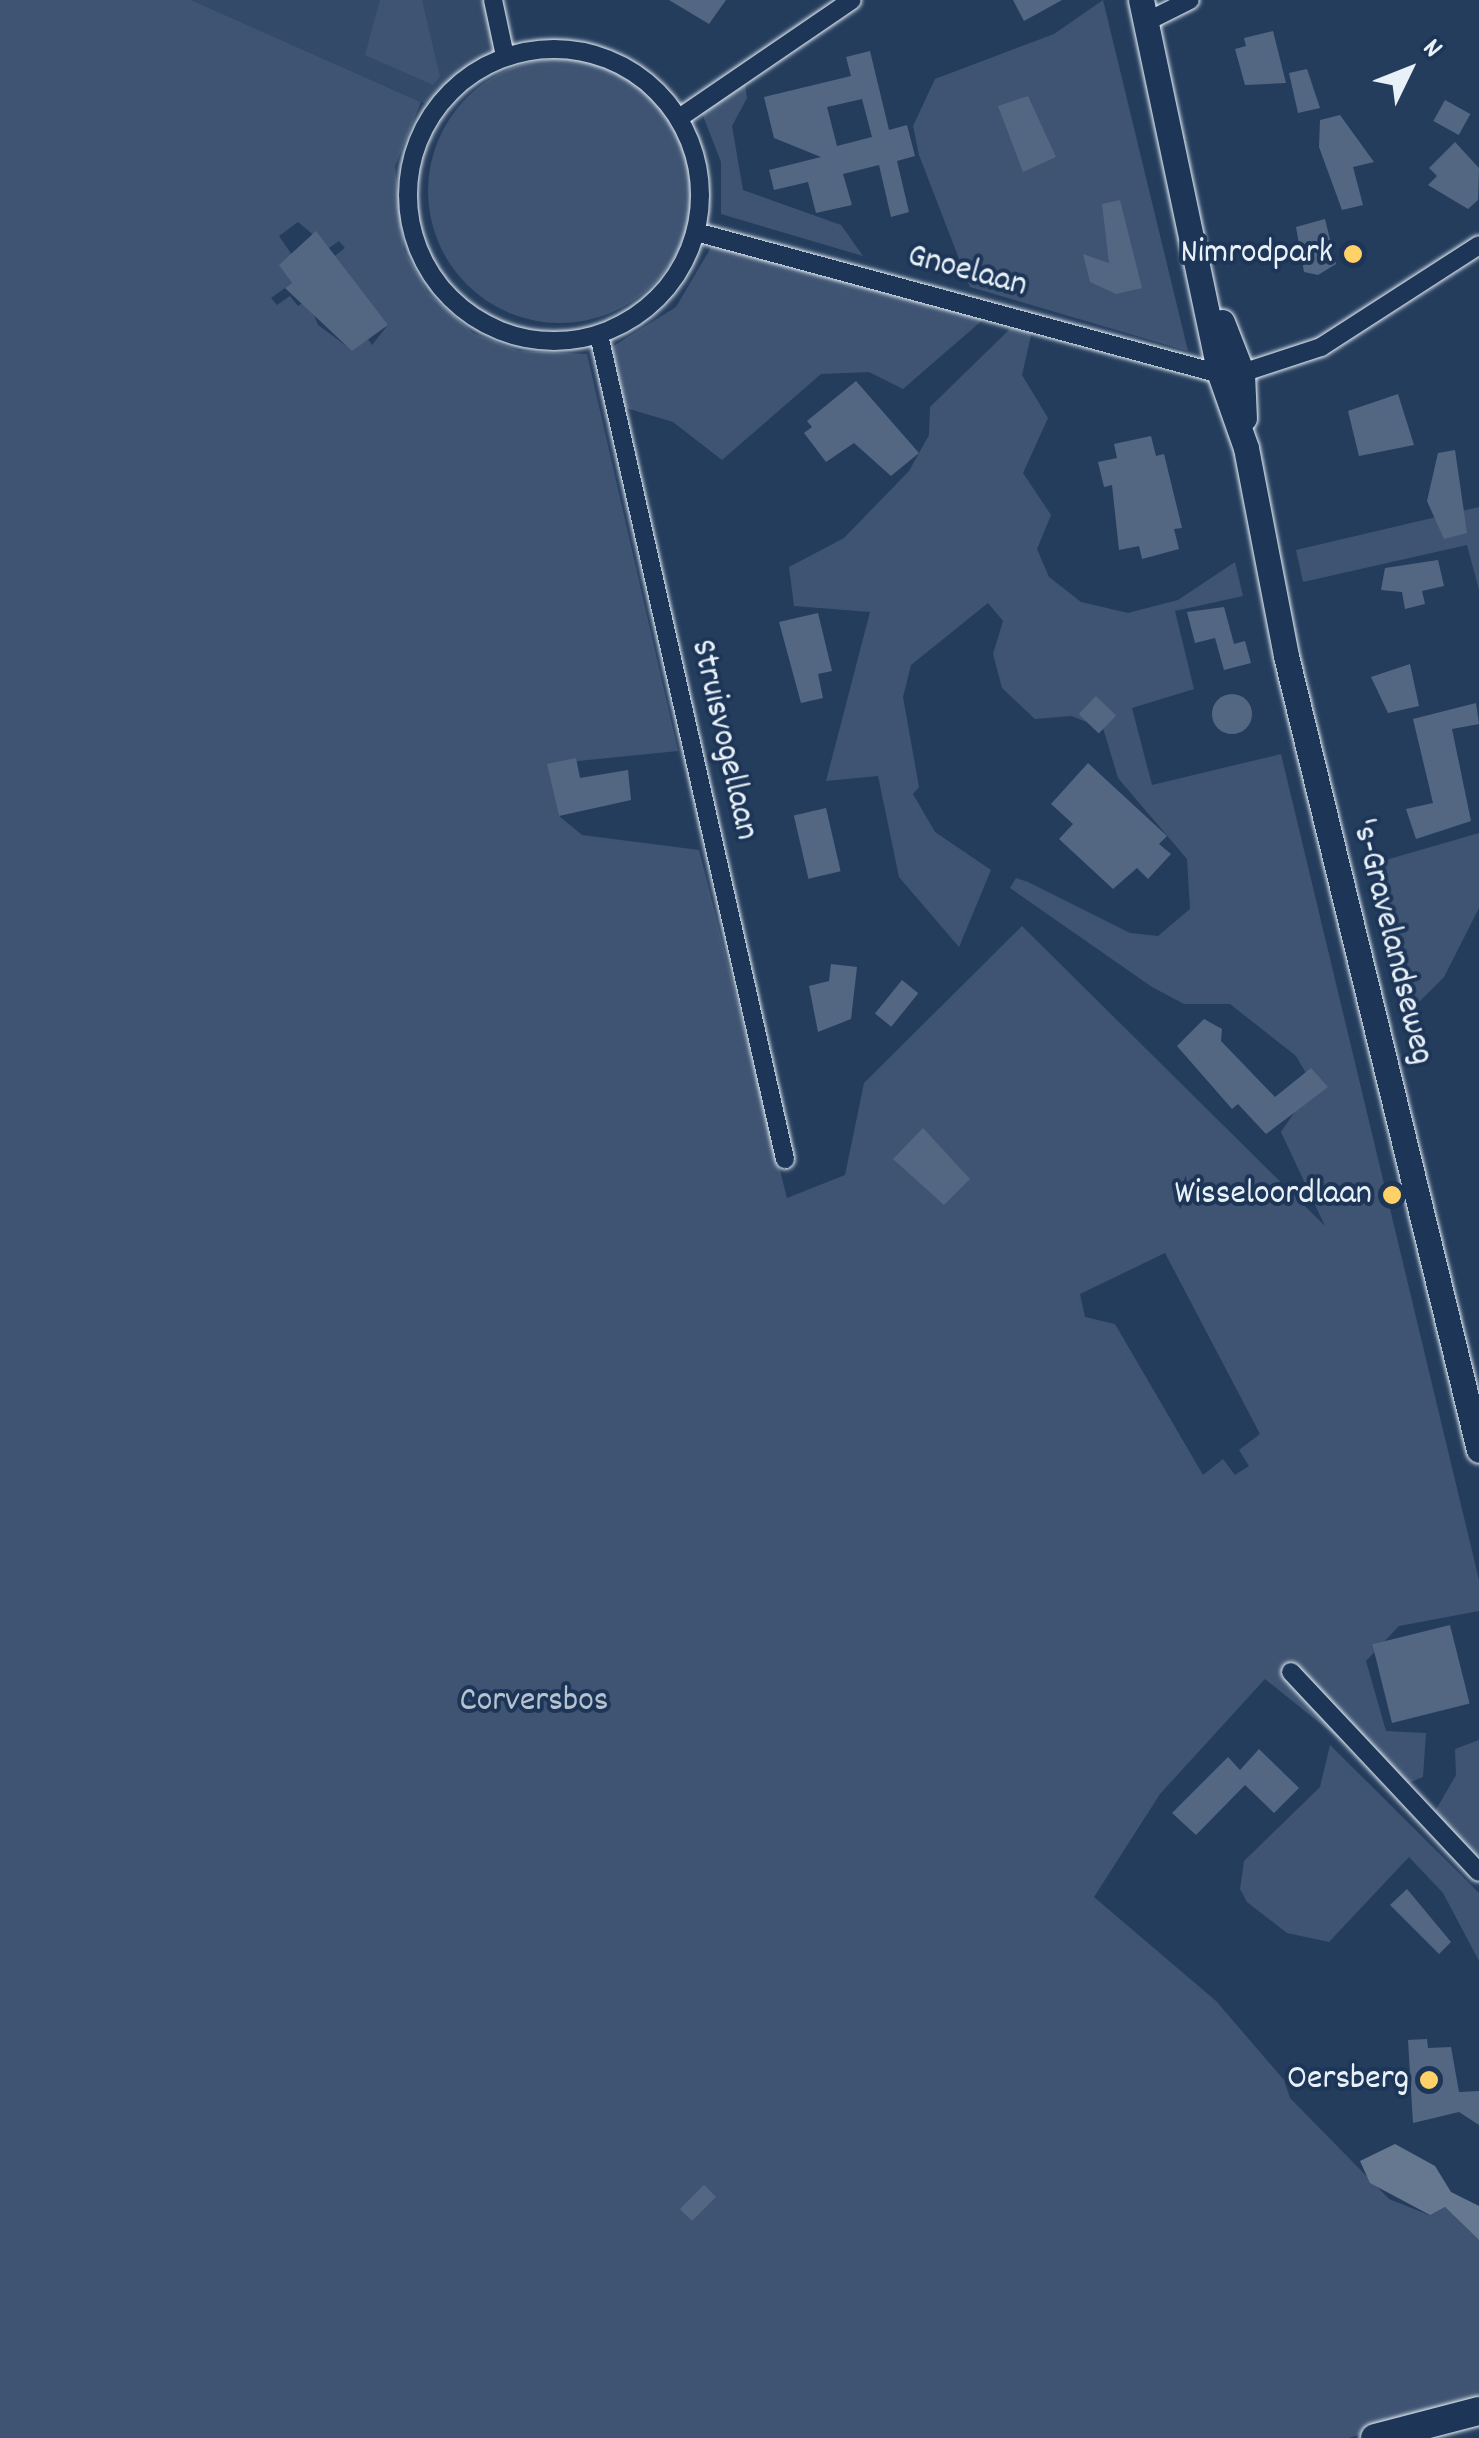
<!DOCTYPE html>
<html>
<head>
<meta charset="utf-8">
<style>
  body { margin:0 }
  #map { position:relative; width:1479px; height:2438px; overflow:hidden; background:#253d5d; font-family:Dekko,sans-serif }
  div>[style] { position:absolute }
  .built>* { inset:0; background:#334a68 }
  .green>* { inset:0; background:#3e5472 }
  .round { border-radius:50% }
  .water>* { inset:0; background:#657890 }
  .building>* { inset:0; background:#536782; transform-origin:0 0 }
  .roads { filter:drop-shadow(0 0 2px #e8f1f8) drop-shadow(0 0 2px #e8f1f8) }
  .street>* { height:18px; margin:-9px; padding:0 9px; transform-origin:9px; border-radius:9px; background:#1d3557 }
  .street>.ring { margin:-9px; padding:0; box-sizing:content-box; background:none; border:18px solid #1d3557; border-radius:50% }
  .secondary>* { height:25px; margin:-12.5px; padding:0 12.5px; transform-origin:12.5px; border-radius:12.5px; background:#1d3557 }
  .primary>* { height:28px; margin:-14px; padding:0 14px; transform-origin:14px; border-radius:14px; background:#1d3557 }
  .dots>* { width:28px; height:28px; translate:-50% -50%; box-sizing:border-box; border:5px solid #1d3557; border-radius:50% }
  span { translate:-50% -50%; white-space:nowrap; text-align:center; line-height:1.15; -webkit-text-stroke:8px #1d3557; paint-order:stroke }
  .poi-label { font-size:35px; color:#e8f1f8 }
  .right { translate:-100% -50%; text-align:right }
  .street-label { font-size:35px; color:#e8f1f8 }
  .park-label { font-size:35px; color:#b5c2d0 }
  .north { position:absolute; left:1359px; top:20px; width:100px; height:100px; -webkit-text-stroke:8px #1d3557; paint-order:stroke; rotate:47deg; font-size:28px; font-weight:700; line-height:40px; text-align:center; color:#e8f1f8 }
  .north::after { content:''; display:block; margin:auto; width:35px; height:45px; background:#e8f1f8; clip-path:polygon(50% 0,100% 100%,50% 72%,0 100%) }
</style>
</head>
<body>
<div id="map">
  <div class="built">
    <i style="clip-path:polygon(191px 0,493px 0,505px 56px,473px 72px,435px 108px)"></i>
  </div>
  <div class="green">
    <i style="clip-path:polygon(evenodd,0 0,191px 0,421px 102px,395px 166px,404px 250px,428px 293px,473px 333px,519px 351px,587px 354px,678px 751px,548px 764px,559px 816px,582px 835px,699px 850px,787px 1198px,845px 1175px,864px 1083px,1022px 926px,1325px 1226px,1281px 1132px,1313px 1085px,1296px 1056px,1230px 1004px,1184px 1004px,1152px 987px,1010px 888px,1016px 878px,1028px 882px,1130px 933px,1158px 936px,1190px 909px,1187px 859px,1118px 778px,1103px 728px,1071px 716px,1035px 719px,1002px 688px,993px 654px,1003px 621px,988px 603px,911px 665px,903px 697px,919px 787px,913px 794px,935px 832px,991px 870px,959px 947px,899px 877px,878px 776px,826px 781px,870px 612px,794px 606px,789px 567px,844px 538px,909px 471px,929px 435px,930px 407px,1013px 326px,1032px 331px,1022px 375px,1048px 418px,1023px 473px,1051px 515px,1037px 549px,1049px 577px,1081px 602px,1128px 613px,1178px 600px,1235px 562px,1243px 596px,1175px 611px,1194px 689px,1132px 708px,1152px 785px,1281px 754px,1479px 1580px,1479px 1611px,1399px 1626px,1366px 1661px,1386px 1731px,1426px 1733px,1423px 1777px,1399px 1787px,1265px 1679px,1160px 1794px,1094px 1897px,1216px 2001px,1284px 2080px,1290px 2098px,1389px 2199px,1429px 2215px,1445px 2207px,1479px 2240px,1479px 2396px,1349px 2438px,0 2438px,0 0,298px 222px,329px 248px,339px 241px,345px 248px,332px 258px,388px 325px,372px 345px,368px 339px,352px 350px,318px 325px,308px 300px,298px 306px,290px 296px,277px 305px,271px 298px,292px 283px,280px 265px,292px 255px,279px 236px,298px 222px,0 0,1165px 1253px,1260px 1434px,1239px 1450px,1249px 1466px,1235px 1475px,1223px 1459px,1203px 1475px,1115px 1324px,1085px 1317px,1080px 1294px,1165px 1253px)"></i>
    <i style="clip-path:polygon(380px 0,422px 0,440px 77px,433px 85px,365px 55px)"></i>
    <i style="clip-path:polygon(1103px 0,1188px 351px,970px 287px,919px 155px,913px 126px,935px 79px,1054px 34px)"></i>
    <i class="round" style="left:428px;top:59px;width:264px;height:264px"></i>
    <i style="clip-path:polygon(744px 77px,747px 98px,732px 126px,743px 190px,841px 225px,863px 256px,721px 214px,721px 162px,700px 108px)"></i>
    <i style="clip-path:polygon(716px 239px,986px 317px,903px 389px,869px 372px,821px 374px,722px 460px,673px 422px,626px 408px,612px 347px,676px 307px)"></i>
    <i style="clip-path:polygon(1479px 507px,1479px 590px,1467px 545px,1303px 582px,1296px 550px)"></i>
    <i style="clip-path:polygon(1479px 833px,1479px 908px,1444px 977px,1408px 1013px,1372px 864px)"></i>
    <i style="clip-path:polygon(1479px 1740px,1479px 1858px,1434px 1813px,1456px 1775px,1455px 1749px)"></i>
    <i style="clip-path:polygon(1330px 1745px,1479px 1893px,1479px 1961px,1443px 1893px,1409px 1857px,1329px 1942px,1287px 1933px,1247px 1902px,1240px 1889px,1244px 1861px,1320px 1787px)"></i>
  </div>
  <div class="water">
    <i style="clip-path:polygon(1395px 2144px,1435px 2166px,1451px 2192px,1479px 2206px,1479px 2240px,1445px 2207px,1430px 2215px,1370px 2183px,1360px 2161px)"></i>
  </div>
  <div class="building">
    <i style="clip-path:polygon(669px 0,726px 0,709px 24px)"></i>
    <i style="clip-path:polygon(1013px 0,1062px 0,1024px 21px)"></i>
    <i style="clip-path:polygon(1273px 31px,1286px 83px,1245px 85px,1235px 49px,1246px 46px,1244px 38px)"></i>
    <i style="clip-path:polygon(evenodd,870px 51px,889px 130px,907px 125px,915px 156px,897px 161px,909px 212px,891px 217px,879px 165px,843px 174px,852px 205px,816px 213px,808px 182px,774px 190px,769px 170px,821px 157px,774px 138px,764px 97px,851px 76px,846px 57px,870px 51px,862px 99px,872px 137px,837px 146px,827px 107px,862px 99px)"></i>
    <i style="clip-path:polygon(1307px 69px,1320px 108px,1298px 113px,1289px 73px)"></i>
    <i style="clip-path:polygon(1028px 96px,1056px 157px,1023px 172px,998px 106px)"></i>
    <i style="left:1445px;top:100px;width:29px;height:24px;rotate:29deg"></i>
    <i style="clip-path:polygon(1340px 115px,1374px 162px,1353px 167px,1363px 205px,1342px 210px,1319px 147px,1320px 120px)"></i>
    <i style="clip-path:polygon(1455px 142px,1479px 168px,1478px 200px,1468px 209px,1428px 185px,1437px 176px,1429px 168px)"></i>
    <i style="clip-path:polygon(1120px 200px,1142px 288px,1116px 294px,1090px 282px,1083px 254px,1109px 263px,1102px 204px)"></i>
    <i style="clip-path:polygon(1325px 219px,1336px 264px,1318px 275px,1304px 272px,1296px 227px)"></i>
    <i style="clip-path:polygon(316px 231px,388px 325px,352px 351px,285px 288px,292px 283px,279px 265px)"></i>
    <i style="clip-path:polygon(856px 381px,919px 453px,891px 476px,854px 443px,826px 462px,804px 433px,812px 427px,807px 421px)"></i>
    <i style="clip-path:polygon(1398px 394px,1414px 445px,1359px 456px,1348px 411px)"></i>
    <i style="clip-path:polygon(1151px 436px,1156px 456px,1164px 454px,1182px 528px,1174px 529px,1179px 549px,1142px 559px,1139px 546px,1119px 550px,1112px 485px,1104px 487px,1098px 462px,1117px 458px,1114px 444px)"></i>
    <i style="clip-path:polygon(1455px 450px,1467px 533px,1444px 539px,1427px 501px,1438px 453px)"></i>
    <i style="clip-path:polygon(1438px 560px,1444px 586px,1422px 591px,1425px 604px,1405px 609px,1402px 592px,1381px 590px,1385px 568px)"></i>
    <i style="clip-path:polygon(1224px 607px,1234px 644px,1245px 641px,1251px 663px,1224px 670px,1215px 638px,1195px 643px,1187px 612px)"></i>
    <i style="clip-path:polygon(818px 613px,832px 671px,818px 674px,823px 698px,801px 703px,779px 622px)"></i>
    <i style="clip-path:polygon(1410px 664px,1419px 706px,1388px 713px,1371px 677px)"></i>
    <i class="round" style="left:1212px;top:694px;width:40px;height:40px"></i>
    <i style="left:1096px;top:696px;width:28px;height:25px;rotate:44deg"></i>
    <i style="clip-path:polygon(1476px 703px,1479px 724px,1452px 729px,1471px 821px,1416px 839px,1406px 809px,1433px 803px,1413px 719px)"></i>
    <i style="clip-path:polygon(576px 758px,580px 778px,628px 770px,631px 800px,559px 816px,547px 764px)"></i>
    <i style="clip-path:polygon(1088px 763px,1167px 836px,1159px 844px,1171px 854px,1148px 879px,1137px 868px,1113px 889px,1059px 839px,1073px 824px,1051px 804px)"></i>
    <i style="left:826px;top:808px;width:65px;height:33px;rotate:77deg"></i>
    <i style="clip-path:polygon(831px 964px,857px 967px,851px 1019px,818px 1032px,809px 986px,829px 981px)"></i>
    <i style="left:902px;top:980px;width:21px;height:43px;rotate:39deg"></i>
    <i style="clip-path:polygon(1204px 1019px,1222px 1029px,1221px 1041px,1275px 1097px,1311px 1068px,1328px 1087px,1266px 1134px,1238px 1104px,1232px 1109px,1177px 1046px)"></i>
    <i style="clip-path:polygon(923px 1128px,970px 1179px,944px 1205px,893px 1159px)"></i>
    <i style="left:1450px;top:1625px;width:81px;height:80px;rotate:76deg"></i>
    <i style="clip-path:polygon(1259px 1749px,1299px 1788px,1274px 1813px,1245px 1785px,1196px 1835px,1172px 1813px,1228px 1757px,1240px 1770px)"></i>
    <i style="clip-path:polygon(1407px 1889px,1451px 1942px,1439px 1954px,1390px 1905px)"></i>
    <i style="clip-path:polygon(1427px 2039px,1428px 2048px,1451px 2047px,1459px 2092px,1479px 2091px,1479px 2125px,1459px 2112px,1413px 2123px,1408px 2040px)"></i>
    <i style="left:704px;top:2185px;width:17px;height:34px;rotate:45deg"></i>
  </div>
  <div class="roads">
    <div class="street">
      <i style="left:493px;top:0;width:57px;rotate:77.9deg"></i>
      <i style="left:1146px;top:22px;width:49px;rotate:-26.6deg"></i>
      <i class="ring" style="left:408px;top:49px;width:274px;height:274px"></i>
      <i style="left:679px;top:118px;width:209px;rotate:-34.3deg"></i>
      <i style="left:696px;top:232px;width:543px;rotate:15.16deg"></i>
      <i style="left:599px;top:335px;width:845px;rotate:77.28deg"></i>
      <i style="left:1242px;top:373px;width:83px;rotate:-18.2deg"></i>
      <i style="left:1321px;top:347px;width:188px;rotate:-32.8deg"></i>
      <i style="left:1291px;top:1672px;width:274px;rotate:46.8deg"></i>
    </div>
    <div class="secondary">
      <i style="left:1141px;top:0;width:382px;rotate:78.1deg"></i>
      <i style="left:1220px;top:374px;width:78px;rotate:70.6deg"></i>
      <i style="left:1246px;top:448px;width:212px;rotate:79.1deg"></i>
      <i style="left:1286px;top:656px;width:817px;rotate:76.34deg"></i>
      <i style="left:1222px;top:322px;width:55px;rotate:68.6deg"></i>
      <i style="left:1242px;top:373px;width:45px;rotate:87.5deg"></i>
    </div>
    <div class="primary">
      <i style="left:1375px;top:2438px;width:107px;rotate:-14.6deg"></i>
    </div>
  </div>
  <div class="dots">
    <i style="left:1353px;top:254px;background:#ffd166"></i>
    <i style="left:1392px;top:1195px;background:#ffd166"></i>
    <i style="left:1429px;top:2080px;background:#ffd166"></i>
  </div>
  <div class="poi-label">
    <span class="right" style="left:1333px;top:254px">Nimrodpark</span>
    <span class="right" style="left:1372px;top:1195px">Wisseloordlaan</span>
    <span class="right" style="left:1409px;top:2080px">Oersberg</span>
  </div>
  <div class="street-label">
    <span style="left:967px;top:272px;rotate:15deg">Gnoelaan</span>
    <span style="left:723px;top:740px;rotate:77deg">Struisvogellaan</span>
    <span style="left:1391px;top:942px;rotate:76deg">'s-Gravelandseweg</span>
  </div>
  <div class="park-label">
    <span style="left:534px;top:1702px">Corversbos</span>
  </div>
  <div class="north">N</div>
</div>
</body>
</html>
